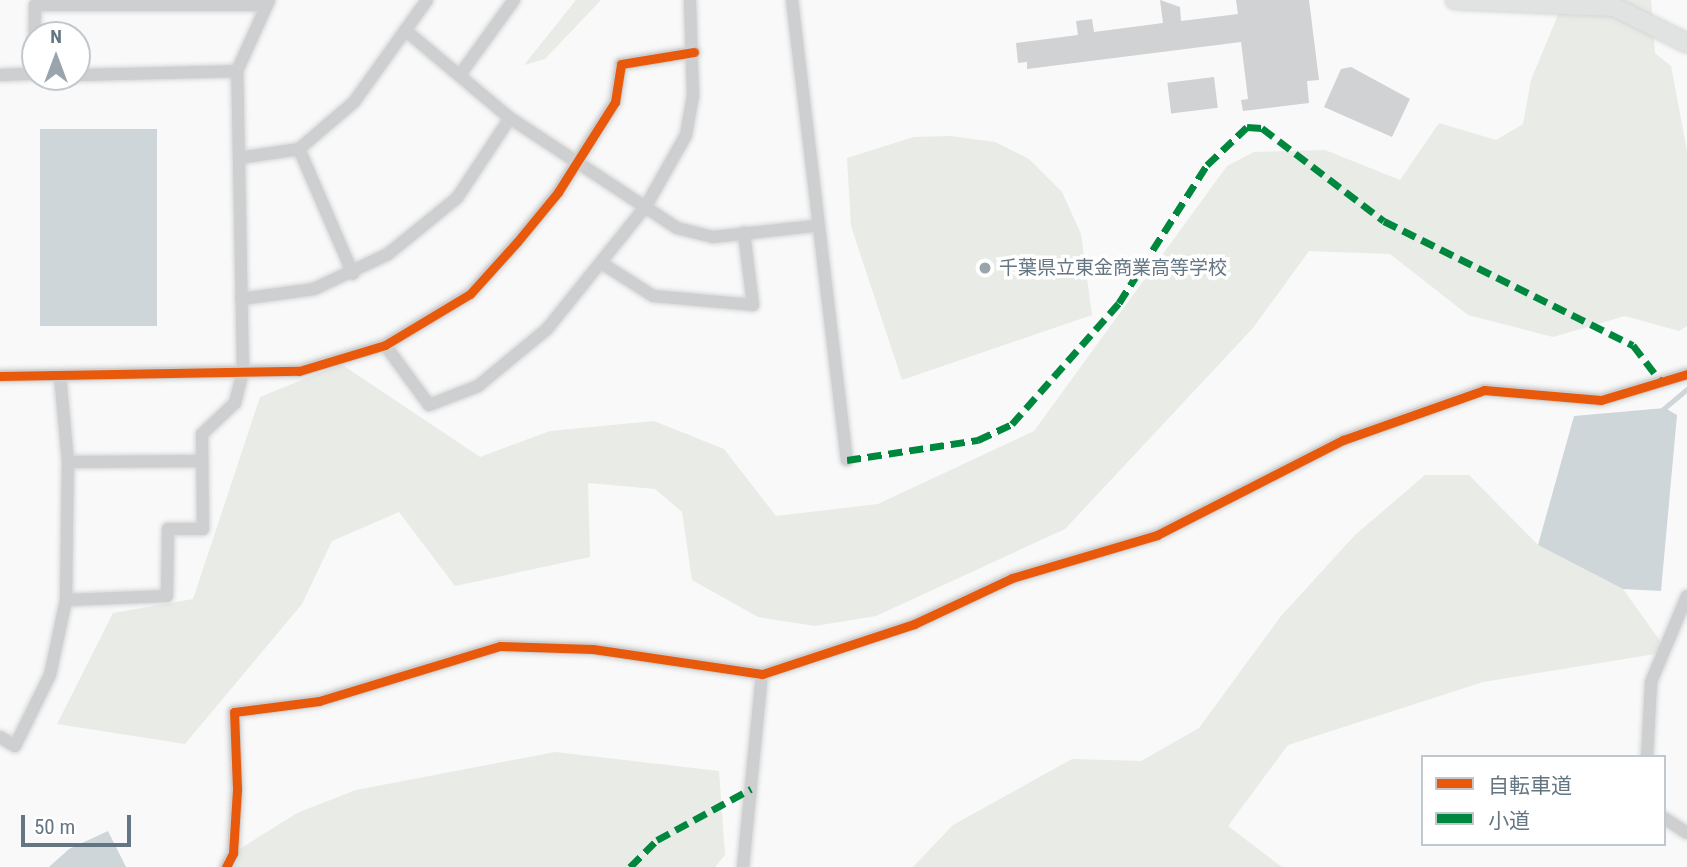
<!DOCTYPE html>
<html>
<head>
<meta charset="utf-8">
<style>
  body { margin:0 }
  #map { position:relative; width:1687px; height:867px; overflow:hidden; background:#f9f9f9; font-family:"Roboto Condensed","Noto Sans JP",sans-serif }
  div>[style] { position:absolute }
  .green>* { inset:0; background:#e8ebe6 }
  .water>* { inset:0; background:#ced6d9; transform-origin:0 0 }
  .stream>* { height:4.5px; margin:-2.25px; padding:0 2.25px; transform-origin:2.25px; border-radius:2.25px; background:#ced6d9 }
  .building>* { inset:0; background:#d0d2d3; transform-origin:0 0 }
  .roads { filter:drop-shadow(0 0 2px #d5d6d7) drop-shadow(0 0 2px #d5d6d7) }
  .street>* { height:12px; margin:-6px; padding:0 6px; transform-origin:6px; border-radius:6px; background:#cecfd0 }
  .secondary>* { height:18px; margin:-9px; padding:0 9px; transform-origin:9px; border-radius:9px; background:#e1e2e2 }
  .quiet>* { height:7px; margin-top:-3.5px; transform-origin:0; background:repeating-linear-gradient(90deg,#00873e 0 14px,transparent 0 21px) }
  .cycleway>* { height:9px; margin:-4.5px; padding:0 4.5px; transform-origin:4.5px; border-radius:4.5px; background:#e8590c }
  .dots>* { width:19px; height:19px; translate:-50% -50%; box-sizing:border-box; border:4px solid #fff; border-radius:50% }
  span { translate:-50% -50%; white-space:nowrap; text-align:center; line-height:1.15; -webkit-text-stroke:7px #fff; paint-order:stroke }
  .poi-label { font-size:19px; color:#657683 }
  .left { translate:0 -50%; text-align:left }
  .legend { position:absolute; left:1421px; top:755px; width:245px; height:91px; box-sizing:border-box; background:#fff; border:2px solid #c1c8cd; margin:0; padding:9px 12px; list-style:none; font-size:21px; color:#657683 }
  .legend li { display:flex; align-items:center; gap:14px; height:35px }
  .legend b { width:35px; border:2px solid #c1c8cd }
  .north { position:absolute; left:21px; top:21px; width:70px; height:70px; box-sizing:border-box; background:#fff; border:2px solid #c1c8cd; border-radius:50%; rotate:0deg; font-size:19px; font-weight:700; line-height:28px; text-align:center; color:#657683 }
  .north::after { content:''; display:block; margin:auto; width:24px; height:32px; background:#99a4ac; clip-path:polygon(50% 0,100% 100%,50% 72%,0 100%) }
  .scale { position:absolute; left:21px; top:815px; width:110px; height:32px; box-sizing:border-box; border:4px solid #657683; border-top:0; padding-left:9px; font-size:21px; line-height:24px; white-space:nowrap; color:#657683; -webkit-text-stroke:5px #fff; paint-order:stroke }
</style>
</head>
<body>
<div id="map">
  <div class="green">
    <i style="clip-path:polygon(576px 0,601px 0,545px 59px,524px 65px)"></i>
    <i style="clip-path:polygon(1564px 0,1651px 0,1655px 53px,1671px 66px,1687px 151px,1687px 326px,1679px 331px,1625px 316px,1553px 337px,1468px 315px,1390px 254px,1309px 251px,1253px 328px,1065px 529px,876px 616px,815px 626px,758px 617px,692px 580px,682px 512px,655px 489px,588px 483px,590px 557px,455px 586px,399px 512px,332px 541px,302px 604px,185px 744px,57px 724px,113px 613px,193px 599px,260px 397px,341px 364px,480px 457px,550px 431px,654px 421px,724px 449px,776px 516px,878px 504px,1034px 431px,1227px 166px,1254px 152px,1325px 150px,1400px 180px,1439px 123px,1496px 140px,1523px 124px,1531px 80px)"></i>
    <i style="clip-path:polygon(951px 136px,995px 142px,1029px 159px,1062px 192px,1081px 234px,1092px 315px,902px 380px,851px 226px,847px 158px,914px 137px)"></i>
    <i style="clip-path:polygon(1425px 475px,1469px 475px,1538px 545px,1623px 589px,1668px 652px,1483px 682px,1288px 745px,1228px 826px,1282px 867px,913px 867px,953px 825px,1072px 759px,1141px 761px,1199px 728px,1281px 616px,1355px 535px)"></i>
    <i style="clip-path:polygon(555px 752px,719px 771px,725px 855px,715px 867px,226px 867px,233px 853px,297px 813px,356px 790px)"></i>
  </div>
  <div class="water">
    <i style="left:40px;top:129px;width:117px;height:197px"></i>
    <i style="clip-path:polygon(1665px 408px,1677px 415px,1661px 591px,1623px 589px,1538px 545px,1574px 416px)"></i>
    <i style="clip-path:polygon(108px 831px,126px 867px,49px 867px,69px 849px)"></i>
  </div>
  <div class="stream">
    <i style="left:1661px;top:411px;width:34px;rotate:-40deg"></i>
  </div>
  <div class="building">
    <i style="clip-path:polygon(1160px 0,1180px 7px,1181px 21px,1238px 14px,1236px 0,1309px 0,1319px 80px,1307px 81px,1309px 103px,1243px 111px,1241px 100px,1248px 99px,1241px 42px,1027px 69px,1027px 62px,1018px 63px,1016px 43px,1078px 35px,1076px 21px,1092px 19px,1094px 32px,1163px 23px)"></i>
    <i style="clip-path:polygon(1351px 67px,1410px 99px,1392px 137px,1324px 107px,1341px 69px)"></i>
    <i style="left:1214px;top:77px;width:31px;height:47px;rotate:83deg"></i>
  </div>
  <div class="roads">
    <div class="street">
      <i style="left:792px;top:0;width:463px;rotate:83.2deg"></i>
      <i style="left:405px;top:30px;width:137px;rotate:40deg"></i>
      <i style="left:510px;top:118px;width:200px;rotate:33.4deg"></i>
      <i style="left:677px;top:228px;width:37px;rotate:14deg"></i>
      <i style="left:713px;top:237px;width:103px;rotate:-6.2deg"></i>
      <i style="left:462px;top:72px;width:89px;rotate:-54.2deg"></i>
      <i style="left:34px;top:74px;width:69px;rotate:-89.2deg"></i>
      <i style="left:35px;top:5px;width:232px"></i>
      <i style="left:0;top:75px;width:35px;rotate:-2deg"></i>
      <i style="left:77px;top:75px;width:160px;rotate:-1.4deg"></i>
      <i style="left:299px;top:149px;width:136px;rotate:66.6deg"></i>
      <i style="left:239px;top:158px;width:61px;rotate:-8.5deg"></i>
      <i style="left:299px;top:149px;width:72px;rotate:-40.5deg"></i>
      <i style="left:354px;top:102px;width:125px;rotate:-54.4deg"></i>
      <i style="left:603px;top:264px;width:59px;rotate:32.6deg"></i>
      <i style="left:653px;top:296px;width:100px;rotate:5.1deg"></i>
      <i style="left:753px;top:305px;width:73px;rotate:-97.1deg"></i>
      <i style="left:241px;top:299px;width:74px;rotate:-7.8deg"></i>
      <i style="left:314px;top:289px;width:82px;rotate:-25.3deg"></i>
      <i style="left:388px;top:254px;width:89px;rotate:-39.1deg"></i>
      <i style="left:457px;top:198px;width:96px;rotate:-56.5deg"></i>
      <i style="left:385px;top:345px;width:74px;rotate:53.7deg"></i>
      <i style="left:429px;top:405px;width:53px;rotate:-21.2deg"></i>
      <i style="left:478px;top:386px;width:89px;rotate:-39.6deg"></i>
      <i style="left:547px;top:329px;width:158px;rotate:-51.2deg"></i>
      <i style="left:646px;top:206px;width:81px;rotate:-60.6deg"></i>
      <i style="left:686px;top:135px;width:39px;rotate:-80deg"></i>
      <i style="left:693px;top:97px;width:97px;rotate:-91.8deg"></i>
      <i style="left:0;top:376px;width:299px;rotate:-1deg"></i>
      <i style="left:299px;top:371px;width:90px;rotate:-16.8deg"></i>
      <i style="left:385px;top:345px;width:99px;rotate:-31deg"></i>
      <i style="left:470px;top:294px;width:70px;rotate:-47.9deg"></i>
      <i style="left:517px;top:242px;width:65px;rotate:-50.6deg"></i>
      <i style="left:558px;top:192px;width:107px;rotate:-57.7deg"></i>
      <i style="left:615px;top:102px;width:38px;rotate:-81deg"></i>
      <i style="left:621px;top:64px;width:74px;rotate:-9.3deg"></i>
      <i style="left:68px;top:462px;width:132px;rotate:-0.4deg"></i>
      <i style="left:66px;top:600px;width:101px;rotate:-2.3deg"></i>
      <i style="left:167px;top:596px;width:67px;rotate:-89.1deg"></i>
      <i style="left:168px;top:529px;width:35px"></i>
      <i style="left:203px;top:529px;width:95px;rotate:-90.6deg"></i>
      <i style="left:202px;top:434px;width:45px;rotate:-43.2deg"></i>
      <i style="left:235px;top:403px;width:33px;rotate:-76deg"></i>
      <i style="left:243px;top:371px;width:300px;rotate:-91.1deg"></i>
      <i style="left:237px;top:71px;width:78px;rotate:-65.7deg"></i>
      <i style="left:0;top:737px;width:17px;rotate:31deg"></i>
      <i style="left:15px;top:746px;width:79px;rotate:-63.8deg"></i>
      <i style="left:50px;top:675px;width:77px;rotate:-78deg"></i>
      <i style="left:66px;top:600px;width:138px;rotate:-89.2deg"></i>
      <i style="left:68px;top:462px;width:87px;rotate:-95.3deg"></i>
      <i style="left:1647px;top:757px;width:75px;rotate:-86.9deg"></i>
      <i style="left:1651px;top:682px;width:93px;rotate:-67.3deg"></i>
      <i style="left:1664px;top:818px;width:27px;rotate:33deg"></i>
      <i style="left:226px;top:867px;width:16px;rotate:-63deg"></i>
      <i style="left:233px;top:853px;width:64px;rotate:-86.4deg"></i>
      <i style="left:237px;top:789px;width:77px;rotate:-92.2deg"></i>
      <i style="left:234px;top:712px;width:86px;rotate:-7.4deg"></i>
      <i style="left:319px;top:701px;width:189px;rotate:-16.9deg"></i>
      <i style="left:500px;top:646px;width:93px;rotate:1.8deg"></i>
      <i style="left:593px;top:649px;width:171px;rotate:8.4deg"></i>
      <i style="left:762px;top:674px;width:160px;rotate:-18.2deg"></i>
      <i style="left:914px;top:624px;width:108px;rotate:-25.1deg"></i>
      <i style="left:1012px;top:578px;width:151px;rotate:-16.5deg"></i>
      <i style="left:1157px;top:535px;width:209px;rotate:-27.1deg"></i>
      <i style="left:1343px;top:440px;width:150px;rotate:-19.5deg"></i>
      <i style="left:1484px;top:390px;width:117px;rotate:4.9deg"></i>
      <i style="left:1601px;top:400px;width:90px;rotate:-16.8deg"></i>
      <i style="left:743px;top:867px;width:194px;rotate:-84.4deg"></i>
    </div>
    <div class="secondary">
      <i style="left:1455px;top:0;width:159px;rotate:2.5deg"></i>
      <i style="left:1614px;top:7px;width:81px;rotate:26.3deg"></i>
    </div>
  </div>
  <div class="quiet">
    <i style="left:847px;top:460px;width:133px;rotate:-8.7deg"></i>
    <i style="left:978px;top:440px;width:38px;rotate:-25deg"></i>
    <i style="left:1012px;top:424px;width:162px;rotate:-48.5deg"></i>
    <i style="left:1119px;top:303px;width:164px;rotate:-57.5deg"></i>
    <i style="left:1207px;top:165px;width:55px;rotate:-43.5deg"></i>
    <i style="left:1247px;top:127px;width:15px;rotate:4deg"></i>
    <i style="left:1262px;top:128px;width:153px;rotate:37.3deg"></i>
    <i style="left:1384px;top:221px;width:278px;rotate:26.5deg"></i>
    <i style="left:1633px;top:345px;width:48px;rotate:52.7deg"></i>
    <i style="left:630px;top:867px;width:38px;rotate:-45deg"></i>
    <i style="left:657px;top:840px;width:107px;rotate:-28.5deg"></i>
  </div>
  <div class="cycleway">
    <i style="left:0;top:376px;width:299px;rotate:-1deg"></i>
    <i style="left:299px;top:371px;width:90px;rotate:-16.8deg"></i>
    <i style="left:385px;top:345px;width:99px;rotate:-31deg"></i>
    <i style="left:470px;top:294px;width:70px;rotate:-47.9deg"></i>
    <i style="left:517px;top:242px;width:65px;rotate:-50.6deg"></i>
    <i style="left:558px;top:192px;width:107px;rotate:-57.7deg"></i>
    <i style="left:615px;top:102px;width:38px;rotate:-81deg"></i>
    <i style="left:621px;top:64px;width:74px;rotate:-9.3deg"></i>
    <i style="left:226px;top:867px;width:16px;rotate:-63deg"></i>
    <i style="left:233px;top:853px;width:64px;rotate:-86.4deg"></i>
    <i style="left:237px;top:789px;width:77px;rotate:-92.2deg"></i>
    <i style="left:234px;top:712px;width:86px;rotate:-7.4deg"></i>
    <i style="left:319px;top:701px;width:189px;rotate:-16.9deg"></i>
    <i style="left:500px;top:646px;width:93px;rotate:1.8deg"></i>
    <i style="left:593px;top:649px;width:171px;rotate:8.4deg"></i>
    <i style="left:762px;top:674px;width:160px;rotate:-18.2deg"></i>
    <i style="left:914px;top:624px;width:108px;rotate:-25.1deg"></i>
    <i style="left:1012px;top:578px;width:151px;rotate:-16.5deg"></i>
    <i style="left:1157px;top:535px;width:209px;rotate:-27.1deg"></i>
    <i style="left:1343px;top:440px;width:150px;rotate:-19.5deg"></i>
    <i style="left:1484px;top:390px;width:117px;rotate:4.9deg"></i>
    <i style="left:1601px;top:400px;width:90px;rotate:-16.8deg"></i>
  </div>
  <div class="dots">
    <i style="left:985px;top:268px;background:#99a4ac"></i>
  </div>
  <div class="poi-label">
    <span class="left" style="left:999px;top:268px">千葉県立東金商業高等学校</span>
  </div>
  <ul class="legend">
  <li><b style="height:9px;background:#e8590c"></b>自転車道</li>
  <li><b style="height:9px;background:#00873e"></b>小道</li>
  </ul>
  <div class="north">N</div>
  <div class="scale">50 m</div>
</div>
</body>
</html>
